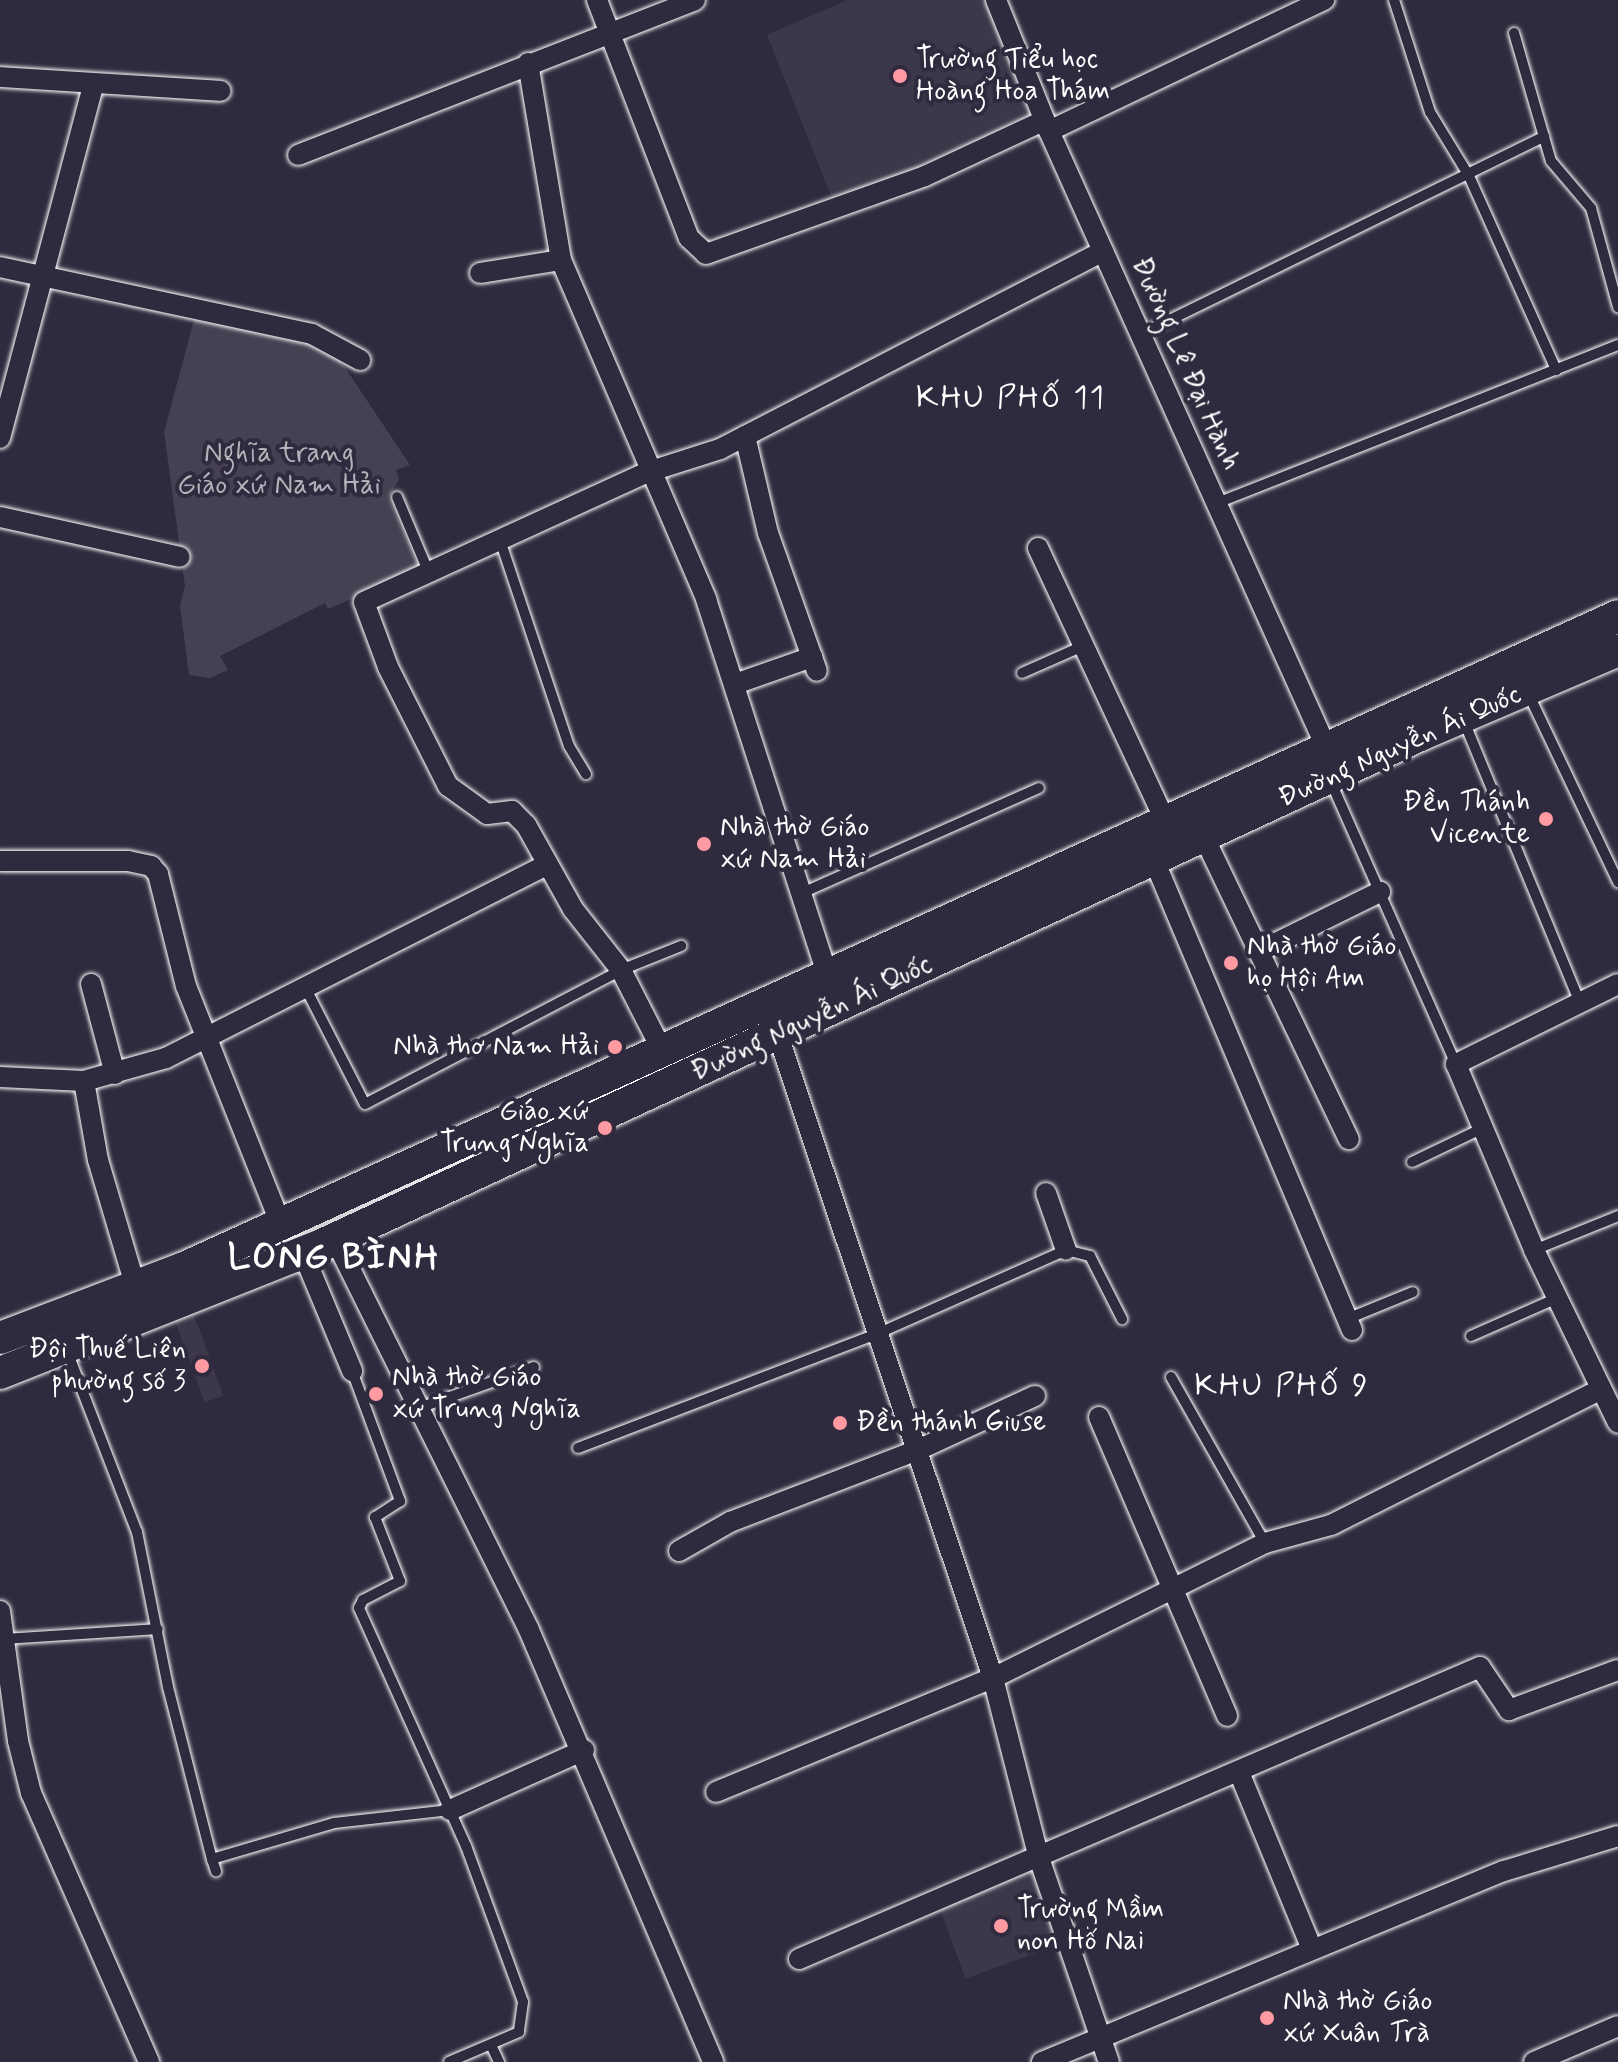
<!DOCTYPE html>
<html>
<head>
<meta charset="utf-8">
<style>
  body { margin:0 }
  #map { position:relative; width:1618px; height:2062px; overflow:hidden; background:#2f2a3d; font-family:Mynerve,sans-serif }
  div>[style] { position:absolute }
  .built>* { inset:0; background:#3c3749; transform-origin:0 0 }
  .green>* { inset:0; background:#464152 }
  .roads { filter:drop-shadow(0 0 2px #fff) drop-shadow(0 0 2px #fff) }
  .lane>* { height:10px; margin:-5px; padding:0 5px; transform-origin:5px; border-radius:5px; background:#2f2a3d }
  .street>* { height:20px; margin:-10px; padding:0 10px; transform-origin:10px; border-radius:10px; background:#2f2a3d }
  .primary>* { height:32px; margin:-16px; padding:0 16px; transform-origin:16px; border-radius:16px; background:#2f2a3d }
  .dots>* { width:22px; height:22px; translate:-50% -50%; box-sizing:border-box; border:4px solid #2f2a3d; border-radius:50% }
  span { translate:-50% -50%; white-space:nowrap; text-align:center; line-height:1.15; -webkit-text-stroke:8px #2f2a3d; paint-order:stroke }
  .poi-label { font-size:28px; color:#fff }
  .left { translate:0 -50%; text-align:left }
  .right { translate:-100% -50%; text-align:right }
  .street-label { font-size:28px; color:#fff }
  .park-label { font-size:28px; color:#b5b3ba }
  .quarter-label { font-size:32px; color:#fff; letter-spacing:2px }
  .district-label { font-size:36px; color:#fff; font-weight:700; letter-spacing:2px }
</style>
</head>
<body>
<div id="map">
  <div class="built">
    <i style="clip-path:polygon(847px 0,987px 0,1034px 116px,927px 167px,834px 203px,767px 35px)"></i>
    <i style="left:193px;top:1312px;width:89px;height:20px;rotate:70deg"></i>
    <i style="left:1033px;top:1869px;width:80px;height:101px;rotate:70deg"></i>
  </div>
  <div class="green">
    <i style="clip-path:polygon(194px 320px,309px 341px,340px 360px,410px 465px,396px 470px,399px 480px,388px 498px,420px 569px,328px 609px,325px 603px,220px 656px,228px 670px,210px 678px,189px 675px,180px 606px,185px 586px,164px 432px)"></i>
  </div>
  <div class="roads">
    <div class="lane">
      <i style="left:1394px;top:0;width:118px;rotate:72.2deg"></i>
      <i style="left:1430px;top:112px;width:75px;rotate:58.6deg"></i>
      <i style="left:1469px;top:176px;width:213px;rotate:65.8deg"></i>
      <i style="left:1514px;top:33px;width:133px;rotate:73.9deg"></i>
      <i style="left:1551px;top:161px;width:62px;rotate:49.6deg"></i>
      <i style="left:1591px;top:208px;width:103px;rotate:74.7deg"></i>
      <i style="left:1141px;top:334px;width:449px;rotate:-26.1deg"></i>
      <i style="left:397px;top:497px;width:82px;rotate:67.2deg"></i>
      <i style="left:1217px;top:503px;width:431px;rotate:-21.5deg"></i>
      <i style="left:500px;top:540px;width:217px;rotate:71.5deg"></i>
      <i style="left:569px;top:746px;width:33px;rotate:59deg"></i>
      <i style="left:1022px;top:673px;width:67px;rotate:-23.9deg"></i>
      <i style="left:1527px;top:691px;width:212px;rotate:64.5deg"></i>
      <i style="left:1463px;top:719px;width:307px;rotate:67.6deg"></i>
      <i style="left:1330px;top:780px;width:311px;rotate:66.1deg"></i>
      <i style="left:802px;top:893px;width:259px;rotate:-23.9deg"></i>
      <i style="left:305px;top:987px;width:131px;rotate:62.9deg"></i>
      <i style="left:365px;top:1104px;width:289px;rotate:-27.6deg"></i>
      <i style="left:621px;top:970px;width:65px;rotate:-21.8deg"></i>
      <i style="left:1412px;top:1162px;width:79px;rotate:-25.6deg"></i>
      <i style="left:1534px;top:1250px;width:91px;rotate:-22deg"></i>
      <i style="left:1347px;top:1319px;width:71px;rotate:-22.2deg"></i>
      <i style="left:1471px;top:1336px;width:94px;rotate:-23.8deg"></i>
      <i style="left:67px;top:1351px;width:194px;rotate:68.9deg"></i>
      <i style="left:137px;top:1532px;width:158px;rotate:78.7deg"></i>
      <i style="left:168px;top:1687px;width:178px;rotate:75.7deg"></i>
      <i style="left:212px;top:1859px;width:127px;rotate:-16.4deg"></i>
      <i style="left:334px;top:1823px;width:117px;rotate:-6.4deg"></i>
      <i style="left:352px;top:1371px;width:139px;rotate:69.7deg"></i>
      <i style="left:400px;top:1501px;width:30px;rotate:147deg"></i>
      <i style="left:375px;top:1517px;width:69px;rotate:68.7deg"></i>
      <i style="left:400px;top:1581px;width:42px;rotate:152.8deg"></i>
      <i style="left:363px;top:1600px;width:9px;rotate:117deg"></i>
      <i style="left:359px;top:1608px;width:261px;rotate:65.8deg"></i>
      <i style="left:466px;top:1846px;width:166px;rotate:69.9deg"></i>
      <i style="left:523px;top:2002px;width:30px;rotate:98deg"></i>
      <i style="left:519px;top:2032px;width:76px;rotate:156.8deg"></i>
      <i style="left:1171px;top:1377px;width:191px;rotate:60.5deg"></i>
      <i style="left:419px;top:1408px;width:122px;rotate:-19.6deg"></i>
      <i style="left:578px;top:1448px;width:322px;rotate:-20.9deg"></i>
      <i style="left:879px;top:1333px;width:205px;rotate:-23.9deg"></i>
      <i style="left:1066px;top:1250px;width:25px;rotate:14deg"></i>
      <i style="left:1090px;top:1256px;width:71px;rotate:63.1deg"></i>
      <i style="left:5px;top:1639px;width:153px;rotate:-3.7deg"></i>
      <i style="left:212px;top:1859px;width:13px;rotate:72deg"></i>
      <i style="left:492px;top:2047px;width:17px;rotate:65deg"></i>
    </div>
    <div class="street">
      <i style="left:597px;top:0;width:255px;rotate:68.9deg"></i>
      <i style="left:689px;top:238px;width:23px;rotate:43deg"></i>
      <i style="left:706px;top:254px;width:232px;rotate:-19.6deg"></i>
      <i style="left:925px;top:176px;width:132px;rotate:-25deg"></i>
      <i style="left:996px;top:0;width:141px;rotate:68deg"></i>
      <i style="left:1049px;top:131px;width:678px;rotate:65.78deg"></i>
      <i style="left:528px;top:63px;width:200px;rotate:80.5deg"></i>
      <i style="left:561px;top:260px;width:369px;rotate:66.8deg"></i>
      <i style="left:706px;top:599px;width:399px;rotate:72.1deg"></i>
      <i style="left:0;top:77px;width:221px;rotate:3.6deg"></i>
      <i style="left:1049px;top:131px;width:305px;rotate:-25.5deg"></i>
      <i style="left:298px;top:155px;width:426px;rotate:-21.3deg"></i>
      <i style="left:0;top:267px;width:319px;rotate:12.1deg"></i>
      <i style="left:312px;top:334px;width:55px;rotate:28.4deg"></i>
      <i style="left:480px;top:273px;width:82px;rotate:-9.1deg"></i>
      <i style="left:745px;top:436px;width:100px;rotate:76.7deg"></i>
      <i style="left:768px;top:533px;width:146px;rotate:70.5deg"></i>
      <i style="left:0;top:438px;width:363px;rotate:-75.2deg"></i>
      <i style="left:0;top:517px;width:184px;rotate:12.5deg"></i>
      <i style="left:1038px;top:548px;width:303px;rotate:65deg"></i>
      <i style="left:735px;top:684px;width:82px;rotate:-19.3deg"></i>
      <i style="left:1204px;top:837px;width:335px;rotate:64.4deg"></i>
      <i style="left:1154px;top:860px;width:510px;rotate:67.16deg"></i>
      <i style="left:0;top:861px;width:128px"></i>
      <i style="left:128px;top:861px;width:24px;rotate:12deg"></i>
      <i style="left:151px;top:866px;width:11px;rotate:49deg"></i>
      <i style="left:158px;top:874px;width:115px;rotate:76deg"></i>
      <i style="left:186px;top:986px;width:257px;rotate:68.3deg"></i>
      <i style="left:1260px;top:951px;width:134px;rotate:-26.2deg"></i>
      <i style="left:91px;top:984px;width:93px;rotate:75.1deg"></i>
      <i style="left:1618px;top:984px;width:181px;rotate:153.7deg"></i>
      <i style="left:1456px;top:1064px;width:202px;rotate:67.2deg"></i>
      <i style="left:1534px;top:1250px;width:192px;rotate:64.1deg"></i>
      <i style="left:778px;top:1035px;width:678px;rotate:71.51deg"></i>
      <i style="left:993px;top:1678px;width:186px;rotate:75.7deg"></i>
      <i style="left:1039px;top:1858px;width:216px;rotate:71.1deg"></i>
      <i style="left:663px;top:1052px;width:92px;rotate:-117.1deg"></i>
      <i style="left:621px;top:970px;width:78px;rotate:-128.2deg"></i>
      <i style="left:573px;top:909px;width:96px;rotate:-119.2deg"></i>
      <i style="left:526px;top:825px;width:20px;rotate:-135deg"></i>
      <i style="left:512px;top:811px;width:25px;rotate:173deg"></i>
      <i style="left:487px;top:814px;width:48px;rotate:-144.3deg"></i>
      <i style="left:448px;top:786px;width:133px;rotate:-116.8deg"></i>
      <i style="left:388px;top:667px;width:69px;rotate:-110.3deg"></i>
      <i style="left:364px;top:602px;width:312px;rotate:-24.6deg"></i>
      <i style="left:648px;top:472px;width:76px;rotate:-17.7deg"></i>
      <i style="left:720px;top:449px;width:431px;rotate:-27.3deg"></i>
      <i style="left:0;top:1077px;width:84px;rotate:2.7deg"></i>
      <i style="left:84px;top:1081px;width:85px;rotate:-15.7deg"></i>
      <i style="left:166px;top:1058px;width:427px;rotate:-26.9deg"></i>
      <i style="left:84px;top:1081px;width:80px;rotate:80deg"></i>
      <i style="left:98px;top:1160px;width:134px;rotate:73.5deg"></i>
      <i style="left:1046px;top:1193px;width:60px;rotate:70.7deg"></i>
      <i style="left:335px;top:1239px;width:436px;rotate:63.6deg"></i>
      <i style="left:529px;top:1630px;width:470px;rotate:66.9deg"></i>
      <i style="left:303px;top:1253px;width:128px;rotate:67.4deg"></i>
      <i style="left:1099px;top:1417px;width:325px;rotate:66.8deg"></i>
      <i style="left:679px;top:1551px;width:59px;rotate:-29.6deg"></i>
      <i style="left:730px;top:1522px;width:201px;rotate:-21deg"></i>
      <i style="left:918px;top:1450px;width:129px;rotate:-24.8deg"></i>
      <i style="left:0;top:1611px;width:131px;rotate:82.1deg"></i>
      <i style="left:18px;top:1741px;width:54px;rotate:76deg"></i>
      <i style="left:31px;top:1793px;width:294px;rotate:66.3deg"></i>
      <i style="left:1239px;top:1772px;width:191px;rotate:67.6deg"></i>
      <i style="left:716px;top:1792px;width:300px;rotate:-22.4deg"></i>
      <i style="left:993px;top:1678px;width:304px;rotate:-26.4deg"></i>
      <i style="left:1265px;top:1543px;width:68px;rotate:-15.3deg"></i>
      <i style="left:1331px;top:1525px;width:301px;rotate:-26.7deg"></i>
      <i style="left:450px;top:1810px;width:147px;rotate:-24.1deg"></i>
      <i style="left:799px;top:1959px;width:741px;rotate:-23.21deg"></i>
      <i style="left:1480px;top:1667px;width:52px;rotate:56deg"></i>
      <i style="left:1509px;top:1710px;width:116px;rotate:-20.2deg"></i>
      <i style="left:1042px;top:2062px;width:500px;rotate:-22.5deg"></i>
      <i style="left:1504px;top:1871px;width:119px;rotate:-17.1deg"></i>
      <i style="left:1534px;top:2062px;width:91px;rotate:-23.2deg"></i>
    </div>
    <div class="primary">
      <i style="left:0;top:1338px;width:195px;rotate:-20.8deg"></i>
      <i style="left:182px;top:1269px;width:1577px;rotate:-24.45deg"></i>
      <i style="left:0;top:1373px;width:349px;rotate:-21.7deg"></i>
      <i style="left:324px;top:1244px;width:1208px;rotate:-24.91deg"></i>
      <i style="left:1420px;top:735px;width:215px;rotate:-23.2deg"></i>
    </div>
  </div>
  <div class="dots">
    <i style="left:900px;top:76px;background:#ff9aa2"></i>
    <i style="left:1546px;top:819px;background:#ff9aa2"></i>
    <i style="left:704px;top:844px;background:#ff9aa2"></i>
    <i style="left:1231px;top:963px;background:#ff9aa2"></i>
    <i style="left:615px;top:1047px;background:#ff9aa2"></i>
    <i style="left:605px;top:1128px;background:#ff9aa2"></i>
    <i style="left:202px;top:1366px;background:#ff9aa2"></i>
    <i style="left:376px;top:1394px;background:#ff9aa2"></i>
    <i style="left:840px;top:1423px;background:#ff9aa2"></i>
    <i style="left:1001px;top:1926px;background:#ff9aa2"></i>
    <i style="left:1267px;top:2018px;background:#ff9aa2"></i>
  </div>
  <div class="poi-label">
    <span class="left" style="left:916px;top:76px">Trường Tiểu học<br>Hoàng Hoa Thám</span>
    <span class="right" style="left:1530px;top:819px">Đền Thánh<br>Vicente</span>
    <span class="left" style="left:720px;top:844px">Nhà thờ Giáo<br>xứ Nam Hải</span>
    <span class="left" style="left:1247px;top:963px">Nhà thờ Giáo<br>họ Hội Am</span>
    <span class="right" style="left:599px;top:1047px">Nhà thơ Nam Hải</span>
    <span class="right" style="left:589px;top:1128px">Giáo xứ<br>Trung Nghĩa</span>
    <span class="right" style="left:186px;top:1366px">Đội Thuế Liên<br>phường số 3</span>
    <span class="left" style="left:392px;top:1394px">Nhà thờ Giáo<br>xứ Trung Nghĩa</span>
    <span class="left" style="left:856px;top:1423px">Đền thánh Giuse</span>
    <span class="left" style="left:1017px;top:1926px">Trường Mầm<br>non Hố Nai</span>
    <span class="left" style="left:1283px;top:2018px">Nhà thờ Giáo<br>xứ Xuân Trà</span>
  </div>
  <div class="street-label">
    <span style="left:1185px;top:364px;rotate:66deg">Đường Lê Đại Hành</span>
    <span style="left:1400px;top:747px;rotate:-24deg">Đường Nguyễn Ái Quốc</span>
    <span style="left:812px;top:1019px;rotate:-25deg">Đường Nguyễn Ái Quốc</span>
  </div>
  <div class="park-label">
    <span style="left:279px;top:470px">Nghĩa trang<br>Giáo xứ Nam Hải</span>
  </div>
  <div class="quarter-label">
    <span style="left:1011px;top:398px">KHU PHỐ 11</span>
    <span style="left:1282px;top:1386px">KHU PHỐ 9</span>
  </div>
  <div class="district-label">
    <span style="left:334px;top:1259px">LONG BÌNH</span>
  </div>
</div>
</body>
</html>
